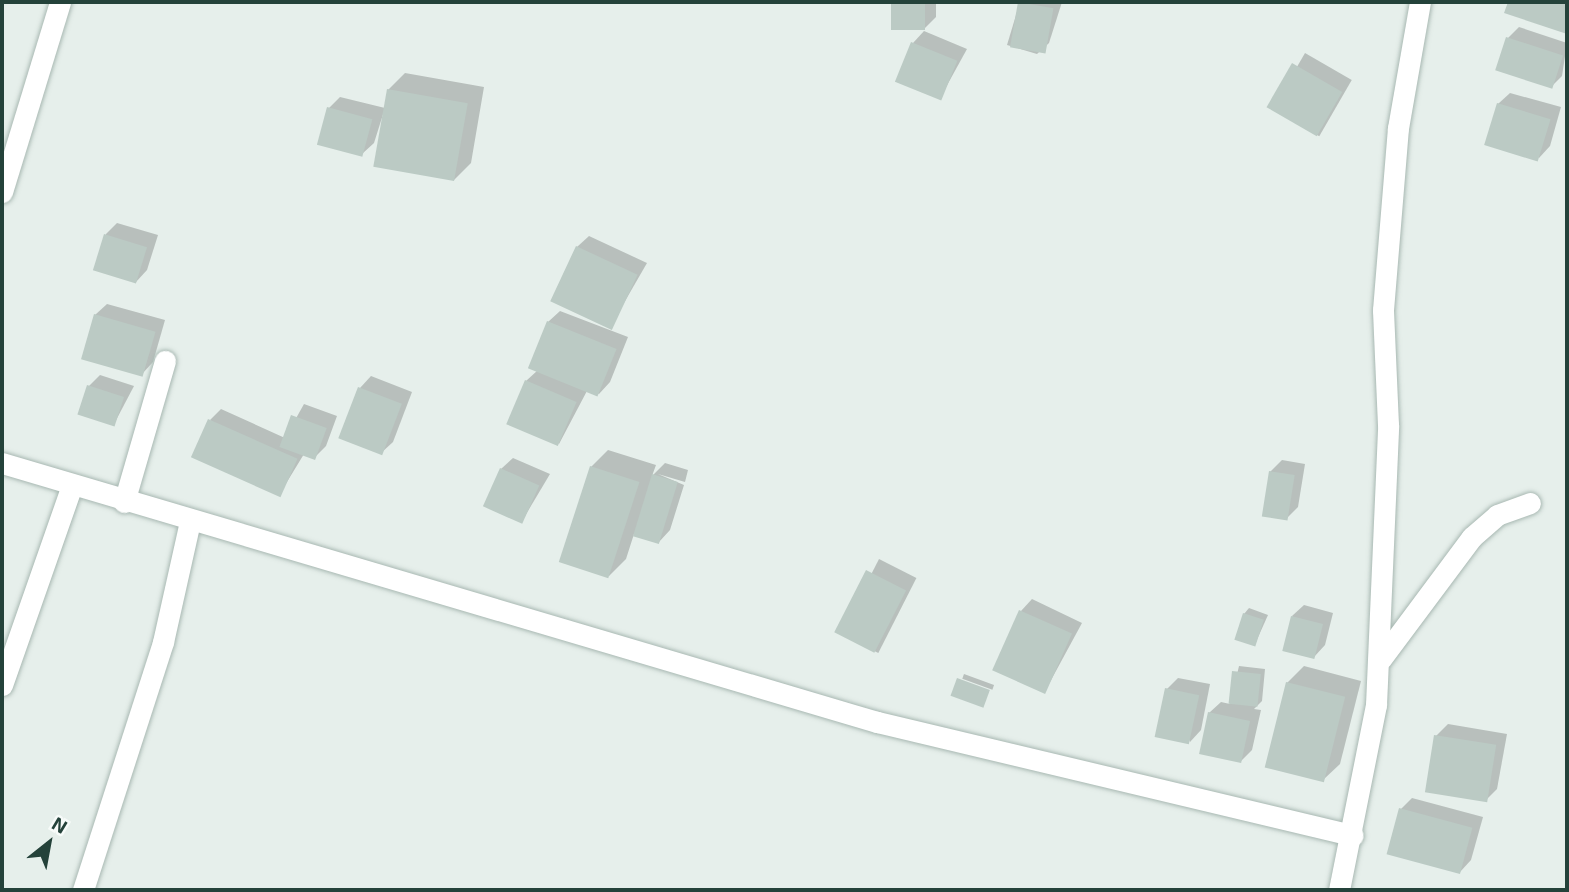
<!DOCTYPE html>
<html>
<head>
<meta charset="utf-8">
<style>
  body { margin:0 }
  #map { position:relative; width:1569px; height:892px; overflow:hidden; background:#e6efeb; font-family:"Exo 2",sans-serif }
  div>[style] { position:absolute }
  .shadow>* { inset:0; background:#0003; transform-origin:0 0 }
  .building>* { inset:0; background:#bbcac4; transform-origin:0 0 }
  .roads { filter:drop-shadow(0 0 2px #a8b8b2) drop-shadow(0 0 2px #a8b8b2) }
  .minor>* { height:21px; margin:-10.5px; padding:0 10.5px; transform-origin:10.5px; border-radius:10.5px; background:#fff }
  span { translate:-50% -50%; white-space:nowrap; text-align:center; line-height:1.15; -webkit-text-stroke:5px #f7fbf9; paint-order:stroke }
  .frame { position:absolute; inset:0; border:4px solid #24423a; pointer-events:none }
  .north { position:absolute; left:14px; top:808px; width:70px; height:70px; -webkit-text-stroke:5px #f7fbf9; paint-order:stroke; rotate:31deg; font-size:19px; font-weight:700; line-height:28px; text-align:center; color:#24423a }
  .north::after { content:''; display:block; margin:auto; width:24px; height:32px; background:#24423a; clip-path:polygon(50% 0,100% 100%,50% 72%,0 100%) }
</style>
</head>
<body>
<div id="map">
  <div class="shadow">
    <i style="clip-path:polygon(893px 2px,936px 2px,936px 17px,924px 29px,893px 28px)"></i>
    <i style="clip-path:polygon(1020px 2px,1062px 2px,1049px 43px,1037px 54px,1007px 45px)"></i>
    <i style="clip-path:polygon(1519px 27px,1567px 43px,1562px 76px,1551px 87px,1508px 38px)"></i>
    <i style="clip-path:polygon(924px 31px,967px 49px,940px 98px,913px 43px)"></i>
    <i style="left:1305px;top:53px;width:54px;height:65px;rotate:30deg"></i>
    <i style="clip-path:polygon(405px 73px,484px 87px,471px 163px,454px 180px,385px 108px,374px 143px,362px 154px,329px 108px,340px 97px,385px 108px,388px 90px)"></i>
    <i style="clip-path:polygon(1510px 93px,1561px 107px,1550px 146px,1539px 158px,1498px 104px)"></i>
    <i style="clip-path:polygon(117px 223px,158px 235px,147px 270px,136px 282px,95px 269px,106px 234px)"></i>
    <i style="clip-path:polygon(589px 236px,647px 263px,610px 327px,577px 247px)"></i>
    <i style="clip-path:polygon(107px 304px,165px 320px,153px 362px,142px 374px,95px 315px)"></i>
    <i style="clip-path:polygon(560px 311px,628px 337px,610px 382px,599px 394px,588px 389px,559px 444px,526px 381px,538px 370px,548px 322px)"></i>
    <i style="clip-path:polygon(100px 375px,134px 386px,114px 424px,89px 386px)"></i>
    <i style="clip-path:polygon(371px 376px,412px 392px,393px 442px,381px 453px,360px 388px)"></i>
    <i style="clip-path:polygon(304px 404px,337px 416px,326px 446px,315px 457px,304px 454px,279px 495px,210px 420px,221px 409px,285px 438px)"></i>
    <i style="clip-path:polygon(608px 450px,656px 465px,652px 476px,665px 463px,688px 470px,685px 482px,658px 474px,684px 485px,670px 530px,659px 542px,634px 534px,626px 559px,609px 576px,591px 467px)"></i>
    <i style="clip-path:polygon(513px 458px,550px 474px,522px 521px,501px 469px)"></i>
    <i style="clip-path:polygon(1282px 460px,1305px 464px,1298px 507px,1286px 519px,1270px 472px)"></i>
    <i style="left:879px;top:559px;width:42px;height:84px;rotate:27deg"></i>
    <i style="clip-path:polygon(1032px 599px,1082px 623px,1044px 693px,1021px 611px)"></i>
    <i style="clip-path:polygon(1304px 605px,1333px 613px,1325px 645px,1314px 657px,1292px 616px)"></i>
    <i style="clip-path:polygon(1249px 608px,1268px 615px,1255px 644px,1244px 614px)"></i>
    <i style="clip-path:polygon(1239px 666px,1265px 669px,1262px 701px,1254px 709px,1261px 710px,1252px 750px,1241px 761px,1209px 713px,1221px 702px,1230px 704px)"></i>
    <i style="clip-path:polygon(1304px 666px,1361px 681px,1340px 764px,1323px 780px,1287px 683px)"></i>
    <i style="left:964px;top:674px;width:32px;height:5px;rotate:20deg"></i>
    <i style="clip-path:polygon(1178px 678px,1210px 684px,1201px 730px,1190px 742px,1167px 689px)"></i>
    <i style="clip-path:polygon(1448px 724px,1507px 734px,1497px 789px,1486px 800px,1436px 736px)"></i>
    <i style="clip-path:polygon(1412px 798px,1483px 817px,1471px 860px,1460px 872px,1401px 809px)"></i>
  </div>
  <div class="building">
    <i style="left:891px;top:2px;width:34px;height:28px"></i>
    <i style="left:1018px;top:2px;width:36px;height:46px;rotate:10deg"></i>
    <i style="clip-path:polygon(1508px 2px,1567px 2px,1567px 34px,1504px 13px)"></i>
    <i style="left:1506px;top:37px;width:60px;height:35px;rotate:18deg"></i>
    <i style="left:911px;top:42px;width:50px;height:43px;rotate:22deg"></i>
    <i style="left:1292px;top:63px;width:58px;height:51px;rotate:30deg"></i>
    <i style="left:387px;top:89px;width:82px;height:79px;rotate:10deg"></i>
    <i style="left:1497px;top:103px;width:56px;height:44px;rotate:17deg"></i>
    <i style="left:327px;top:107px;width:47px;height:39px;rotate:15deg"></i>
    <i style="left:104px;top:234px;width:45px;height:38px;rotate:17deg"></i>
    <i style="left:576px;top:246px;width:68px;height:61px;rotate:25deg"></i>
    <i style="left:94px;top:314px;width:64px;height:47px;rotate:16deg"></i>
    <i style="left:547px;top:321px;width:75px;height:51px;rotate:22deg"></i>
    <i style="left:525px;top:380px;width:56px;height:48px;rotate:23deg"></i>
    <i style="left:87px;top:385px;width:39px;height:31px;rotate:18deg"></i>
    <i style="left:358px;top:387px;width:47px;height:55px;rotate:21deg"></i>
    <i style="left:291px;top:415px;width:38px;height:34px;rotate:20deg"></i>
    <i style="left:208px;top:419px;width:98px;height:42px;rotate:24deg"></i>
    <i style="left:590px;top:466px;width:52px;height:101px;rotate:18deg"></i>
    <i style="left:500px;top:468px;width:43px;height:42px;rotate:24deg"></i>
    <i style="left:1269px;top:471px;width:26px;height:46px;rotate:9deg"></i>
    <i style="left:652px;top:474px;width:27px;height:65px;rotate:17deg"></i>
    <i style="left:866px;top:570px;width:45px;height:70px;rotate:27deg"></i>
    <i style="left:1019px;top:610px;width:58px;height:66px;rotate:24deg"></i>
    <i style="left:1243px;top:613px;width:22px;height:28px;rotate:18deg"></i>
    <i style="left:1291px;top:616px;width:33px;height:36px;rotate:14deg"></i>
    <i style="left:1232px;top:671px;width:29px;height:33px;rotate:6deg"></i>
    <i style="left:957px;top:678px;width:35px;height:19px;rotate:20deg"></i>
    <i style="left:1286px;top:682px;width:61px;height:88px;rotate:14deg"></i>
    <i style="left:1165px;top:688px;width:35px;height:50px;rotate:12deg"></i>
    <i style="left:1208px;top:712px;width:43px;height:43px;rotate:12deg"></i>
    <i style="left:1434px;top:735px;width:63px;height:58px;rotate:9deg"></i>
    <i style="left:1399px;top:808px;width:76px;height:48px;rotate:15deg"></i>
  </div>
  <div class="roads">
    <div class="minor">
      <i style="left:2px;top:192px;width:199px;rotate:-73deg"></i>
      <i style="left:2px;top:463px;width:913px;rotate:16.49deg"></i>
      <i style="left:877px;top:722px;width:489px;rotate:13.4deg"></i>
      <i style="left:124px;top:502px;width:147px;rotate:-73.8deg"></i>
      <i style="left:1381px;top:659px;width:152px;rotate:-53.3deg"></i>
      <i style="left:1472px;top:537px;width:33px;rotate:-41deg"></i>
      <i style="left:1497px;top:515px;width:35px;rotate:-20deg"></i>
      <i style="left:2px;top:685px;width:209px;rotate:-70.7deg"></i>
      <i style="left:83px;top:890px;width:261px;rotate:-72.1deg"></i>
      <i style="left:163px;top:642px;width:124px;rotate:-77.4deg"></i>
      <i style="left:1339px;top:890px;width:189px;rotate:-78.7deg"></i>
      <i style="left:1376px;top:705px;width:280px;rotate:-87.5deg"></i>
      <i style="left:1388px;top:425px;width:115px;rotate:-92.5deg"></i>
      <i style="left:1383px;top:310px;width:183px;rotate:-85.3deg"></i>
      <i style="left:1398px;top:128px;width:128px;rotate:-80.1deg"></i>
    </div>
  </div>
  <div class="frame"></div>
  <div class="north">N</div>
</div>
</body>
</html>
